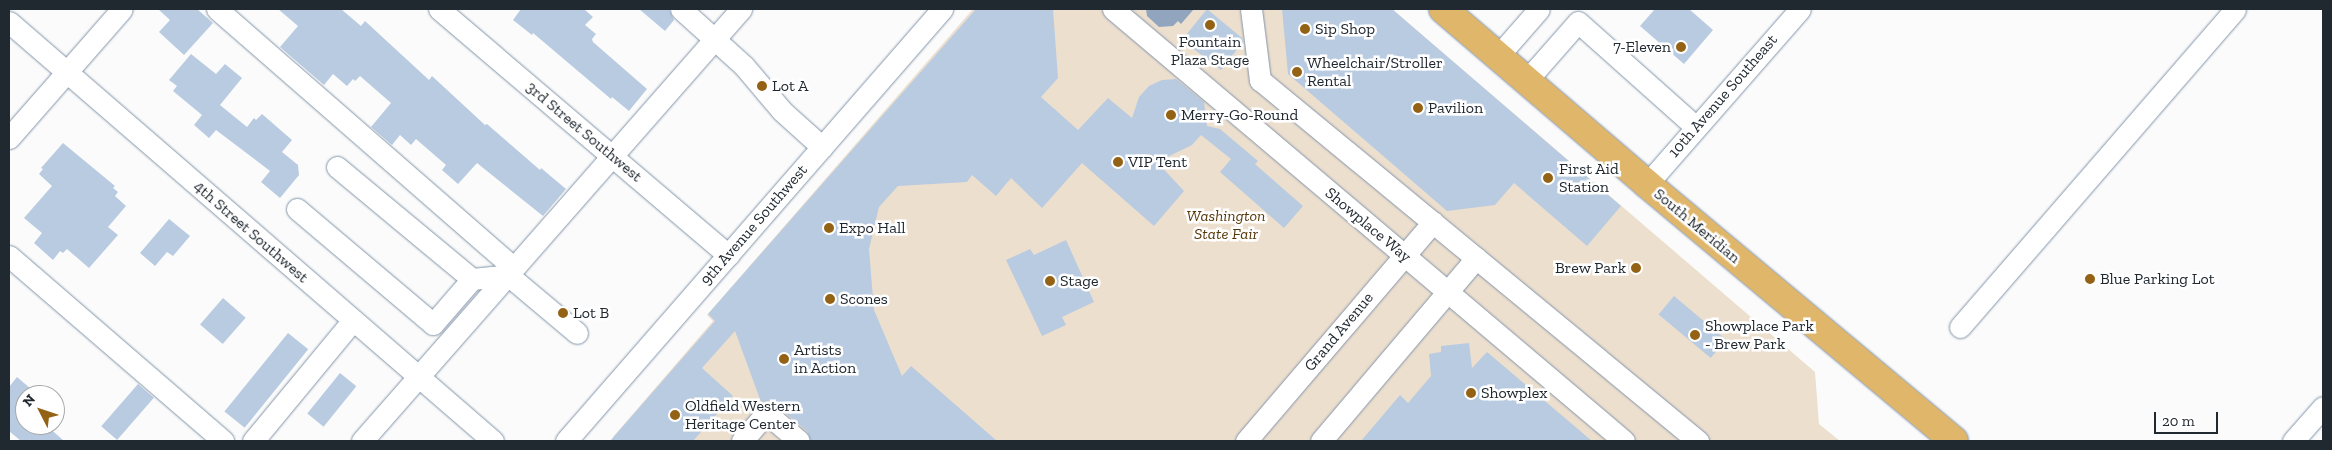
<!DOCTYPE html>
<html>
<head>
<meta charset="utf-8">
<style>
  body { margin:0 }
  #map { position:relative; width:2332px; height:450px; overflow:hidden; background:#fbfbfb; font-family:"Zilla Slab",serif }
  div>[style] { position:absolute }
  .green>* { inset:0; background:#eddfce }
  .water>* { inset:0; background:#91a6be }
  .building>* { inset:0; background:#b8cbe1; transform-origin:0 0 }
  .roads { filter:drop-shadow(0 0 1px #8395aa) drop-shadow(0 0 1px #8395aa) }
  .minor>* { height:21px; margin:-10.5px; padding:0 10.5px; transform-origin:10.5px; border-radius:10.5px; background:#fff }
  .major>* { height:28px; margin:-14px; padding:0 14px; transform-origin:14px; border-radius:14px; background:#e0b66b }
  .dots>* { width:14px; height:14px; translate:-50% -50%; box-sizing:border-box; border:2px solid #fff; border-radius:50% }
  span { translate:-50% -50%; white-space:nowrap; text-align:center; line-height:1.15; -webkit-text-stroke:5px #fff; paint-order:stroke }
  .poi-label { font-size:16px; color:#202830 }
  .left { translate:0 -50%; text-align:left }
  .right { translate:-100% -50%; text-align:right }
  .street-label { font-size:16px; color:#202830 }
  .park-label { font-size:16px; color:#57380a; font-style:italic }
  .frame { position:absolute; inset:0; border:10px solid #202830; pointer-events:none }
  .north { position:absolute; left:15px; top:385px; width:50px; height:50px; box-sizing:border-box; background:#fff; border:1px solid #a6a9ac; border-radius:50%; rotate:311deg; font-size:14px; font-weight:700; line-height:20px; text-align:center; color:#202830 }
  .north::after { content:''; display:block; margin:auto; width:18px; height:22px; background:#946214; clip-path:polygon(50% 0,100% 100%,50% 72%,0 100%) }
  .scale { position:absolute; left:2154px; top:412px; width:64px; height:22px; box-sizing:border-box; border:2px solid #202830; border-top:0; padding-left:6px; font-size:15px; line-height:18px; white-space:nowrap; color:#202830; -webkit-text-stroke:4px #fff; paint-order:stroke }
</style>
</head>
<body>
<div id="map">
  <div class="green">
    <i style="clip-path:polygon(973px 9px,1392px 9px,1815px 372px,1819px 424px,1840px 441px,618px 441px,613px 437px,713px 321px,707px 315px)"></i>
  </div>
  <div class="water">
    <i style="clip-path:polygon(1146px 9px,1194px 9px,1181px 24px,1178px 21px,1173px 26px,1159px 27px,1147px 16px)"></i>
  </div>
  <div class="building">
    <i style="clip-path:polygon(158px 9px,197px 9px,213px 23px,184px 55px,159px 32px,170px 20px)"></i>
    <i style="clip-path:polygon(278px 9px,341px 9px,361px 26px,365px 21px,429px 80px,432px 76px,485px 125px,487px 124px,540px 170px,541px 168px,566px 189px,543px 216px,477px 163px,458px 184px,442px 170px,446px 165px,416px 139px,411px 145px,400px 135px,392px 145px,371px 127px,391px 103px,360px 76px,355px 81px,353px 79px,347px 86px,333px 74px,324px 85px,280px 47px,298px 26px)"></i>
    <i style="clip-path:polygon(521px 9px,584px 9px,593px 17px,585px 25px,596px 34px,592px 39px,593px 42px,647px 89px,629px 111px,612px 97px,611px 99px,533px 33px,532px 35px,513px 20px)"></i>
    <i style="clip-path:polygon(639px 9px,669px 9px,674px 20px,665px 31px)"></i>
    <i style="clip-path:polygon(976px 9px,1053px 9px,1058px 78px,1041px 97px,1078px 130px,1108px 98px,1132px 118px,1139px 97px,1149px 86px,1162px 80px,1176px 79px,1204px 102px,1207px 126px,1220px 129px,1258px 161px,1255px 164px,1303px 206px,1284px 228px,1220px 172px,1231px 159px,1201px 135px,1192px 145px,1157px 162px,1184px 191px,1154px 226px,1082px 163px,1042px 208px,1011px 178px,996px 196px,972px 175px,967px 182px,898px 186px,879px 207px,869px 249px,874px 310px,902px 376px,911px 366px,997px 441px,811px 441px,807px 431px,774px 403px,768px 401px,761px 402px,735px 331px,702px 368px,733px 396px,693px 441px,610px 441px,715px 321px,708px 314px)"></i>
    <i style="clip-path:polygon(1207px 9px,1242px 38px,1243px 42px,1221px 70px,1182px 40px)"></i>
    <i style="clip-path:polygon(1282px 9px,1392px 9px,1621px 206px,1587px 246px,1514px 183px,1495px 205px,1447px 211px,1288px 74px)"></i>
    <i style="clip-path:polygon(1655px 9px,1689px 9px,1713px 30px,1684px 64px,1640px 26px)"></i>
    <i style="clip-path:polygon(191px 54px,216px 74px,225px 64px,242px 78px,220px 105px,247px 127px,254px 118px,256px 120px,262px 114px,292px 140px,282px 152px,298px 165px,299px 175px,280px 198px,261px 182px,270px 171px,216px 130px,209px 138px,194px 125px,202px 115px,173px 91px,177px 86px,169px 80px)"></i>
    <i style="clip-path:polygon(63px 143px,115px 186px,113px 188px,118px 192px,115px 196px,126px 206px,108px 227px,118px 235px,89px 268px,67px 249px,63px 253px,60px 251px,53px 260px,34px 243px,42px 233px,24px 218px,52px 186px,39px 174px,43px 169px,41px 168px)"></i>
    <i style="clip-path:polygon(169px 219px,190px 236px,173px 256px,167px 252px,155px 266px,140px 253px)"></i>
    <i style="clip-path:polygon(1066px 240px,1094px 302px,1062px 317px,1066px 325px,1042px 336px,1006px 260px,1030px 249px,1034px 255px)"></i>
    <i style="left:1674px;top:296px;width:68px;height:24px;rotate:40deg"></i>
    <i style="left:223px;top:298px;width:30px;height:35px;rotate:41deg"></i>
    <i style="left:288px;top:333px;width:26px;height:101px;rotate:39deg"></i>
    <i style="clip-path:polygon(1469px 343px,1472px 368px,1487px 352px,1592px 441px,1361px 441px,1400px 395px,1408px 403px,1431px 376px,1429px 354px,1441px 352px,1441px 346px)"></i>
    <i style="left:340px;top:373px;width:21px;height:52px;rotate:39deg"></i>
    <i style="clip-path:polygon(17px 377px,31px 389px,25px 395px,25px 425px,46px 425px,64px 441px,21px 441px,9px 431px,9px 387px)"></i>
    <i style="left:138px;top:384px;width:21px;height:56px;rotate:41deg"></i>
  </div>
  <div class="roads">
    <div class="minor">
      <i style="left:217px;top:9px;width:394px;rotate:41.1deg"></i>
      <i style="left:439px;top:9px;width:380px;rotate:40.4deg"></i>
      <i style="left:681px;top:9px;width:85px;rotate:42.1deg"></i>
      <i style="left:744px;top:66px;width:59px;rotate:49.8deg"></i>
      <i style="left:782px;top:111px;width:54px;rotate:42deg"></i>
      <i style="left:1113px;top:9px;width:669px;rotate:40.21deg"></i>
      <i style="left:1251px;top:9px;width:72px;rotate:82.8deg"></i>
      <i style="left:1260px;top:80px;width:568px;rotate:39.5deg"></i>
      <i style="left:9px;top:22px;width:640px;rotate:40.88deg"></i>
      <i style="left:1498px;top:56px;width:62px;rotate:-48.9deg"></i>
      <i style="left:1527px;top:80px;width:77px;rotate:-48.7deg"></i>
      <i style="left:1578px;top:22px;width:158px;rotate:41.7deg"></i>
      <i style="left:9px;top:138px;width:171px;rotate:-48.8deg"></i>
      <i style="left:337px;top:167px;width:175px;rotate:39.7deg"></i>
      <i style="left:472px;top:279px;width:36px;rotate:-6deg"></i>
      <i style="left:508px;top:275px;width:90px;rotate:40deg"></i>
      <i style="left:1647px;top:184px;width:232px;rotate:-48.8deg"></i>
      <i style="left:297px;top:209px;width:178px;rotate:40.2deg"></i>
      <i style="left:433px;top:324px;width:60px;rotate:-49.1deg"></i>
      <i style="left:9px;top:256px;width:283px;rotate:40.8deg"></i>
      <i style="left:1960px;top:327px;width:420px;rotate:-49.1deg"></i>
      <i style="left:253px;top:441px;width:157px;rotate:-50.4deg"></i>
      <i style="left:362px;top:441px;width:575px;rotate:-48.74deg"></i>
      <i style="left:566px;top:441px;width:573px;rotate:-48.96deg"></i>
      <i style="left:742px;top:441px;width:37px;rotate:-49deg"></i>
      <i style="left:766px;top:413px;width:43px;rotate:40.3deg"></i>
      <i style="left:1246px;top:441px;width:288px;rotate:-49.5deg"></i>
      <i style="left:1321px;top:441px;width:240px;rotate:-49.7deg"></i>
      <i style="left:2293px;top:441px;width:45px;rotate:-48.6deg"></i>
    </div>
    <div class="major">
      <i style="left:1443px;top:9px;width:269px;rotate:40.6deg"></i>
      <i style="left:1647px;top:184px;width:400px;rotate:39.9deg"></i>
    </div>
  </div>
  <div class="dots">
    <i style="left:1210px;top:25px;background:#946214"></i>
    <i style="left:1305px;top:29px;background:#946214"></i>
    <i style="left:1681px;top:47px;background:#946214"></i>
    <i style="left:1297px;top:72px;background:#946214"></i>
    <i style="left:762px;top:86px;background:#946214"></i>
    <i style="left:1418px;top:108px;background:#946214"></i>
    <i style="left:1171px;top:115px;background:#946214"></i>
    <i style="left:1118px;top:162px;background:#946214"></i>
    <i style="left:1548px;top:178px;background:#946214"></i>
    <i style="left:829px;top:228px;background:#946214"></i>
    <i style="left:1636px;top:268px;background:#946214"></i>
    <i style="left:2090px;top:279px;background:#946214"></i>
    <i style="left:1050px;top:281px;background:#946214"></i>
    <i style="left:830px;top:299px;background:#946214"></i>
    <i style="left:563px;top:313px;background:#946214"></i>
    <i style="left:1695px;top:335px;background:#946214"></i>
    <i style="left:784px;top:359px;background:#946214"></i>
    <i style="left:1471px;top:393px;background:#946214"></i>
    <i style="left:675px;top:415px;background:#946214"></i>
  </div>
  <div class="poi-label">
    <span class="left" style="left:1315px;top:29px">Sip Shop</span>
    <span style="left:1210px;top:51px">Fountain<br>Plaza Stage</span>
    <span class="right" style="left:1671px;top:47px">7-Eleven</span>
    <span class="left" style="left:1307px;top:72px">Wheelchair/Stroller<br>Rental</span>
    <span class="left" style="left:772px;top:86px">Lot A</span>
    <span class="left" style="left:1428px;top:108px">Pavilion</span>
    <span class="left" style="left:1181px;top:115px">Merry-Go-Round</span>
    <span class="left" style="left:1128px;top:162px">VIP Tent</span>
    <span class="left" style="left:1559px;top:178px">First Aid<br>Station</span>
    <span class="left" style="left:839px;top:228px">Expo Hall</span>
    <span class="right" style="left:1626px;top:268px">Brew Park</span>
    <span class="left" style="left:2100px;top:279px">Blue Parking Lot</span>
    <span class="left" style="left:1060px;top:281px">Stage</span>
    <span class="left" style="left:840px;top:299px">Scones</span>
    <span class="left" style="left:573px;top:313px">Lot B</span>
    <span class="left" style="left:1705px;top:335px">Showplace Park<br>- Brew Park</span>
    <span class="left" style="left:794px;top:359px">Artists<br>in Action</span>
    <span class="left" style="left:1481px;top:393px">Showplex</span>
    <span class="left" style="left:685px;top:415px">Oldfield Western<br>Heritage Center</span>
  </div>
  <div class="street-label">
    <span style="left:1723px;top:96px;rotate:-49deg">10th Avenue Southeast</span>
    <span style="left:584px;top:132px;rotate:40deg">3rd Street Southwest</span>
    <span style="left:754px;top:225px;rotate:-49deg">9th Avenue Southwest</span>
    <span style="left:1368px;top:225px;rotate:40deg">Showplace Way</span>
    <span style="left:1697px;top:226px;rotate:40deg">South Meridian</span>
    <span style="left:251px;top:232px;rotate:41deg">4th Street Southwest</span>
    <span style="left:1339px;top:332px;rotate:-50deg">Grand Avenue</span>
  </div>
  <div class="park-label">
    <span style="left:1226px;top:225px">Washington<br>State Fair</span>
  </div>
  <div class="frame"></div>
  <div class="north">N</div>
  <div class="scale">20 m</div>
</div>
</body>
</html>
